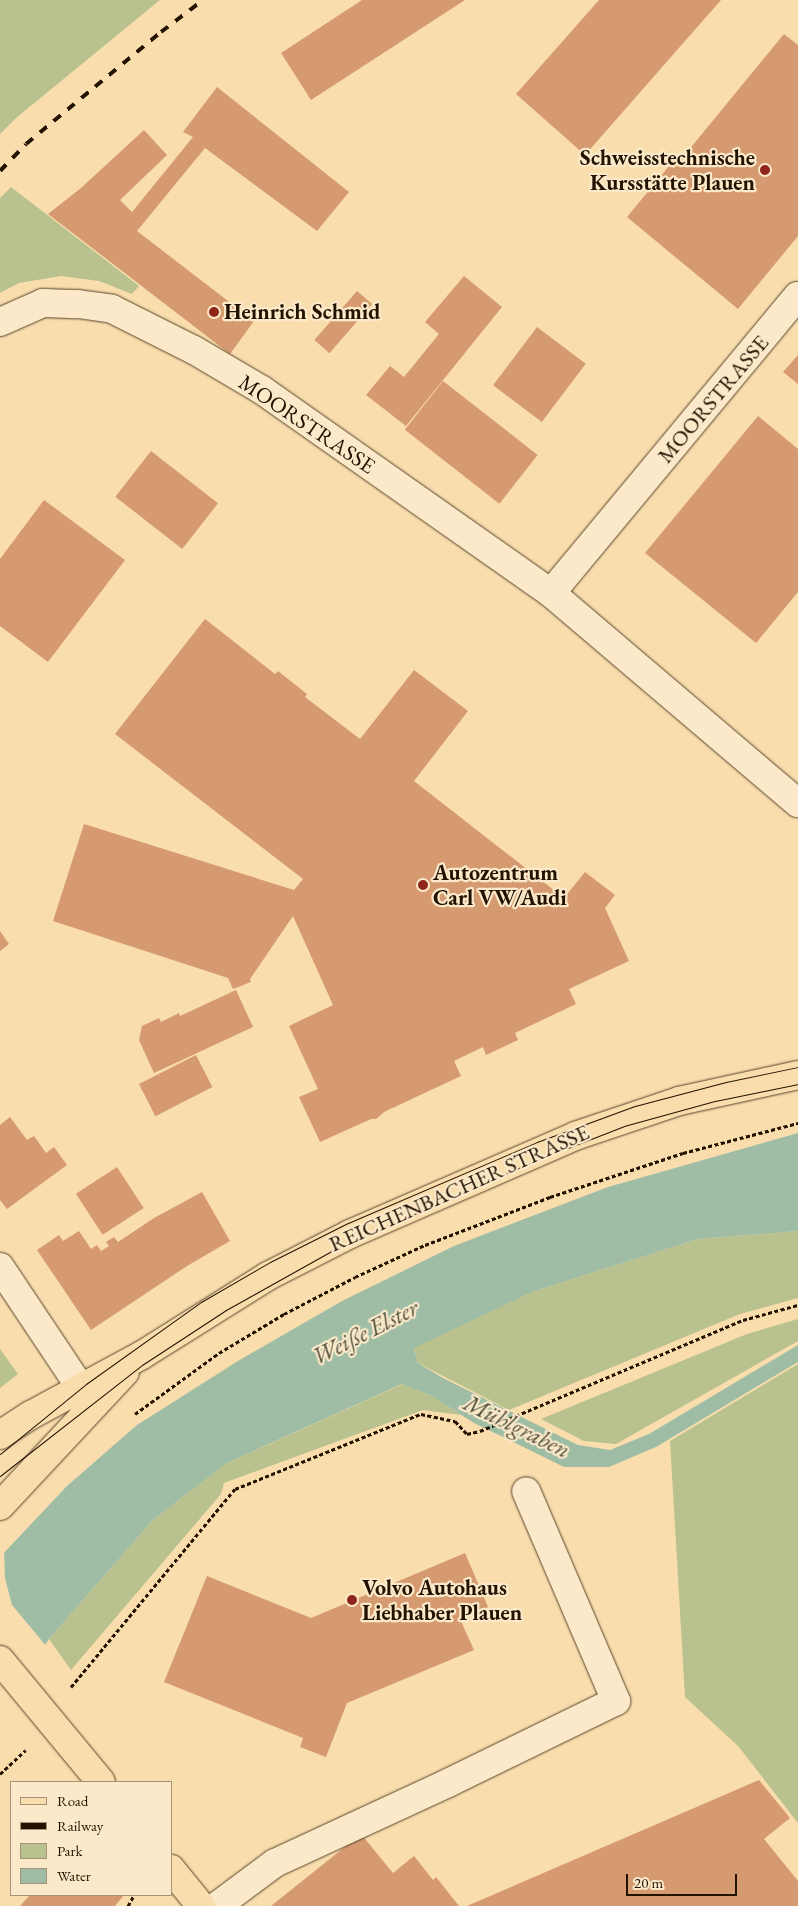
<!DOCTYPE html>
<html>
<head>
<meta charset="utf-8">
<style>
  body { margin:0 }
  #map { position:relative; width:798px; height:1906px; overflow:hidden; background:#f9ddad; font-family:"EB Garamond",serif }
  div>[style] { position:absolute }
  .green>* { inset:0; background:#b9c28e }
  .water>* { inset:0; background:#9fbda5 }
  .pier>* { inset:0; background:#f9ddad }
  .building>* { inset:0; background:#d69a70; transform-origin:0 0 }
  .path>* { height:3px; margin-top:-1.5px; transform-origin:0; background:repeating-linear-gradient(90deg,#231200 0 4px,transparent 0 6.5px) }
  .roads { filter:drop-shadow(0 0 1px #58452b) drop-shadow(0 0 1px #58452b) }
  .minor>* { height:28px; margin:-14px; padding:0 14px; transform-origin:14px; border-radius:14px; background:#fbe9ca }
  .major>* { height:28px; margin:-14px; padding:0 14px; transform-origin:14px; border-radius:14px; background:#f9ddad }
  .tram>* { height:1px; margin:-0.5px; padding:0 0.5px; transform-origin:0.5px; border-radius:0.5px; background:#231200 }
  .rail>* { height:4px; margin-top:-2px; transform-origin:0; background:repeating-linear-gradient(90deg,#231200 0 9px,transparent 0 18px) }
  .dots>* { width:14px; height:14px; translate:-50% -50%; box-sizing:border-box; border:2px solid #fbe9ca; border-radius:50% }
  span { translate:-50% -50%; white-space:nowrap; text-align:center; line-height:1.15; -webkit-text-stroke:4.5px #fbe9ca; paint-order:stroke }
  .poi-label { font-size:22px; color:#231200; font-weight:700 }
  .right { translate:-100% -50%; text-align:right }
  .left { translate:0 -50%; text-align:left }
  .street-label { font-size:22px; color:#231200 }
  .water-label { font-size:24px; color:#4e4e3a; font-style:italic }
  .legend { position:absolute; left:10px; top:1781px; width:162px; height:115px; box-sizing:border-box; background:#fbe9ca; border:1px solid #a59379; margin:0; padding:6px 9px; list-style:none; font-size:15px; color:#231200 }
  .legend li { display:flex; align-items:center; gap:10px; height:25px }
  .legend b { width:25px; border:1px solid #a59379 }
  .scale { position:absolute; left:626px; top:1874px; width:111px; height:22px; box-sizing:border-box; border:2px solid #231200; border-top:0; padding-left:6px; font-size:15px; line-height:18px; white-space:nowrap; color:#231200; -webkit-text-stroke:4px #fbe9ca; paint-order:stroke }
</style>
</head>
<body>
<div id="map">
  <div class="green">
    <i style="clip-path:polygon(0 0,160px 0,16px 118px,0 134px)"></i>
    <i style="clip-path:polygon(11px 187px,46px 214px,139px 286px,132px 294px,99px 281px,61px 276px,19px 283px,0 293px,0 198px)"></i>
    <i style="clip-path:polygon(798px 1231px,798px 1298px,740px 1314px,509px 1410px,418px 1363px,414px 1347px,532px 1292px,698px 1239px)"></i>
    <i style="clip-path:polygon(798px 1319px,798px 1341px,616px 1444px,584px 1441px,541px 1419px,747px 1334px)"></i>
    <i style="clip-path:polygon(0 1349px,18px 1374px,0 1388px)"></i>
    <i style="clip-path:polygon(798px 1364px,798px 1823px,738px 1746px,685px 1697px,670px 1441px)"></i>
    <i style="clip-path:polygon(403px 1384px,434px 1397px,461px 1415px,423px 1410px,224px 1483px,221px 1494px,71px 1670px,49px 1639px,153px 1520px,227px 1463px)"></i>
  </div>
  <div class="water">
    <i style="clip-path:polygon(798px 1133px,798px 1231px,698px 1239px,532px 1292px,414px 1348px,418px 1363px,443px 1378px,578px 1445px,610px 1450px,649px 1434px,798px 1345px,798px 1362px,656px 1447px,609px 1467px,564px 1467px,474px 1423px,432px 1396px,402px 1384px,227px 1463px,153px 1520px,49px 1639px,0 1711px,0 1557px,67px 1486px,137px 1425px,238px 1361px,342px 1301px,454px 1246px,608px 1187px)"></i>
  </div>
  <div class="pier">
    <i style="clip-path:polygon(4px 1549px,5px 1578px,12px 1605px,47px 1647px,0 1714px,0 1554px)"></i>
  </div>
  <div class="building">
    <i style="clip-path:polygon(362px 0,465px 0,311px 100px,281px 53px)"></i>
    <i style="clip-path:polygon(599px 0,721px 0,585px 155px,516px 94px)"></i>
    <i style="clip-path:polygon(784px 34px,798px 45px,798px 236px,738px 309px,627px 217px,670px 165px,674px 168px)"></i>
    <i style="clip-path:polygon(217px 87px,349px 192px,317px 231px,205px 148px,137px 231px,254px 321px,230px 354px,48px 214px,81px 188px,144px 130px,167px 155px,120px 200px,132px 212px,193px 137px,183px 132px)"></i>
    <i style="clip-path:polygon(464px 276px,502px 307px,406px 426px,366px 395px,390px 366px,404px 377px,439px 334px,425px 322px)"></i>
    <i style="left:357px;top:291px;width:20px;height:65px;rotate:41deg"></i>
    <i style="left:537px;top:327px;width:61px;height:73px;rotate:37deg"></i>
    <i style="clip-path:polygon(798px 355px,798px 384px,783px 372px)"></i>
    <i style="left:443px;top:381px;width:120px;height:62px;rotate:38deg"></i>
    <i style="clip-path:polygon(758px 416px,798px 449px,798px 592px,756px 643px,645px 553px)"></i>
    <i style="left:151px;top:451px;width:85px;height:58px;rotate:38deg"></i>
    <i style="clip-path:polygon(44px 500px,125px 560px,48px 662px,0 626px,0 559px)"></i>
    <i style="clip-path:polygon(205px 619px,275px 674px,278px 671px,307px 694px,305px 697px,360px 739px,414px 670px,468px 711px,414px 781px,564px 898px,585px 872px,615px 895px,605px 908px,629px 961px,569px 989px,576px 1004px,515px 1033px,518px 1040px,486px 1055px,483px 1047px,454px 1061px,461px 1076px,384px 1112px,376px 1119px,371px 1119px,320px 1142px,299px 1097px,318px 1089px,289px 1026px,333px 1005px,293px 916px,250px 979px,251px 982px,233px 989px,228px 978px,53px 921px,84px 824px,294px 890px,303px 879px,115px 734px)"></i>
    <i style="clip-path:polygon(0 931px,9px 944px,0 951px)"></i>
    <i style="clip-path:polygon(236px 990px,253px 1027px,154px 1073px,139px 1040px,142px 1026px,159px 1018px,161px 1022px,179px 1013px,180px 1016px)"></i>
    <i style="left:196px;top:1055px;width:36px;height:64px;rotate:63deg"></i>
    <i style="clip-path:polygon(10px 1117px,27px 1140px,34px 1136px,46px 1153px,54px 1147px,67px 1165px,7px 1209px,0 1200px,0 1125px)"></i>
    <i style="left:117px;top:1167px;width:49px;height:49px;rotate:57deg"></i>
    <i style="clip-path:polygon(202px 1192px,230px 1241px,187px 1266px,91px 1330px,37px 1250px,59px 1235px,63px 1241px,79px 1231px,91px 1249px,97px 1245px,101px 1251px,109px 1246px,106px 1242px,114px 1237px,118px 1242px,154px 1218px)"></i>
    <i style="clip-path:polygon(465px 1553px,488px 1607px,460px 1619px,474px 1650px,347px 1703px,326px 1757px,300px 1747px,303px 1738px,164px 1682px,207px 1576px,311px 1618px)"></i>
    <i style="clip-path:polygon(759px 1780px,790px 1818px,764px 1839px,798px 1881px,798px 1906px,467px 1906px)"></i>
    <i style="clip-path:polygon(361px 1834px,393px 1873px,414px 1856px,433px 1880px,436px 1877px,459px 1906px,271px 1906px)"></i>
    <i style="clip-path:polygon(30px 1895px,124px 1895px,115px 1906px,20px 1906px)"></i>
  </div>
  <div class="path">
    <i style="left:135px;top:1414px;width:104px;rotate:-36deg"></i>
    <i style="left:219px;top:1353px;width:76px;rotate:-31deg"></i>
    <i style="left:284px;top:1314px;width:80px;rotate:-27.5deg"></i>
    <i style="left:355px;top:1277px;width:77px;rotate:-24.6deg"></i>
    <i style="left:425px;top:1245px;width:134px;rotate:-21deg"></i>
    <i style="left:550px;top:1197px;width:140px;rotate:-18.3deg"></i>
    <i style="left:683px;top:1153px;width:119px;rotate:-14.6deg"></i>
    <i style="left:71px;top:1687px;width:257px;rotate:-50.4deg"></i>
    <i style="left:235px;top:1489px;width:201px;rotate:-22deg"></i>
    <i style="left:421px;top:1414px;width:35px;rotate:12deg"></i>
    <i style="left:455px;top:1421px;width:18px;rotate:47deg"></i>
    <i style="left:467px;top:1434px;width:13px;rotate:-13deg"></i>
    <i style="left:480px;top:1431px;width:285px;rotate:-22.9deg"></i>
    <i style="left:743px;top:1320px;width:57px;rotate:-15.3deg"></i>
    <i style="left:0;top:1774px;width:35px;rotate:-43deg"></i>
    <i style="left:128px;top:1906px;width:13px;rotate:-61deg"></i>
  </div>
  <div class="roads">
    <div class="minor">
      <i style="left:0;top:322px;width:47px;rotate:-23.8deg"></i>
      <i style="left:43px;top:303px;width:35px;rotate:2deg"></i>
      <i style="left:78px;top:304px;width:34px;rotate:8deg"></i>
      <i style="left:112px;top:309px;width:92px;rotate:26.6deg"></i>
      <i style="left:194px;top:350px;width:79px;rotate:30.5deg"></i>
      <i style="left:262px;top:390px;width:353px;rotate:35.1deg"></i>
      <i style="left:551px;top:593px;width:324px;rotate:40.4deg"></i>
      <i style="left:551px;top:593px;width:386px;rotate:-50.3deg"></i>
      <i style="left:0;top:1267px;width:144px;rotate:56.3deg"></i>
      <i style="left:217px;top:1906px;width:72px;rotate:-36.6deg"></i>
      <i style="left:275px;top:1863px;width:191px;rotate:-24.8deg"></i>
      <i style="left:448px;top:1783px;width:187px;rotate:-26deg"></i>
      <i style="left:616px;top:1701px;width:228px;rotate:-113.2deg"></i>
    </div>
    <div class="major">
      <i style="left:0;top:1435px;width:37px;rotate:-33deg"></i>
      <i style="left:31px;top:1415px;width:126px;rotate:-28.4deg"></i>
      <i style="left:142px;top:1355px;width:149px;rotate:-32.1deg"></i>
      <i style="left:268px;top:1276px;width:92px;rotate:-27.1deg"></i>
      <i style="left:350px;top:1234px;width:245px;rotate:-23.5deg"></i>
      <i style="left:575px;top:1136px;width:110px;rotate:-18.6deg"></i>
      <i style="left:679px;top:1101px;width:122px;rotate:-12.3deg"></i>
      <i style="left:0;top:1506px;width:183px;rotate:-47deg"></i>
      <i style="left:0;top:1660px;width:158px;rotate:50.4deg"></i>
      <i style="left:171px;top:1869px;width:48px;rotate:51deg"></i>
    </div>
  </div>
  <div class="tram">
    <i style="left:0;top:1454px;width:111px;rotate:-39.1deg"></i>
    <i style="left:86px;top:1384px;width:141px;rotate:-35.5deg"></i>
    <i style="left:201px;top:1302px;width:80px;rotate:-30.1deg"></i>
    <i style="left:270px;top:1262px;width:87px;rotate:-26.6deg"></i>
    <i style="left:348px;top:1223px;width:206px;rotate:-23.2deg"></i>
    <i style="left:537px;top:1142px;width:104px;rotate:-20.2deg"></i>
    <i style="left:635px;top:1106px;width:94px;rotate:-14.8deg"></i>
    <i style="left:726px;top:1082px;width:74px;rotate:-11.8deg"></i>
    <i style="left:0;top:1476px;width:180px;rotate:-38deg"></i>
    <i style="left:142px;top:1365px;width:100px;rotate:-33.2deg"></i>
    <i style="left:226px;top:1310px;width:125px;rotate:-29.2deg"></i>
    <i style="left:335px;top:1249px;width:221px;rotate:-23.8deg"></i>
    <i style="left:537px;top:1160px;width:93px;rotate:-21.3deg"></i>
    <i style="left:624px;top:1126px;width:94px;rotate:-15.4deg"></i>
    <i style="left:715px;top:1101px;width:85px;rotate:-11.6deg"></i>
  </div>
  <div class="rail">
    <i style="left:0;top:171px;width:37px;rotate:-46deg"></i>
    <i style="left:26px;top:144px;width:175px;rotate:-39.7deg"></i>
    <i style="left:161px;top:32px;width:53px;rotate:-37.3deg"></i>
  </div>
  <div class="dots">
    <i style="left:765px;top:170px;background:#8f2418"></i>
    <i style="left:214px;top:312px;background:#8f2418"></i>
    <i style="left:423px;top:885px;background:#8f2418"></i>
    <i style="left:352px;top:1600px;background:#8f2418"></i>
  </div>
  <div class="poi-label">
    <span class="right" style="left:755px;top:170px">Schweisstechnische<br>Kursstätte Plauen</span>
    <span class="left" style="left:224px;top:312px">Heinrich Schmid</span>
    <span class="left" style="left:433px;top:885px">Autozentrum<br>Carl VW/Audi</span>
    <span class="left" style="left:362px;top:1600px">Volvo Autohaus<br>Liebhaber Plauen</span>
  </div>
  <div class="street-label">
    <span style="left:713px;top:399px;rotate:-50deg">MOORSTRASSE</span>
    <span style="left:307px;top:424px;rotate:34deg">MOORSTRASSE</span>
    <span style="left:459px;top:1188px;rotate:-24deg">REICHENBACHER STRASSE</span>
  </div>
  <div class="water-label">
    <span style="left:365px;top:1332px;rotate:-27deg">Weiße Elster</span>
    <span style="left:517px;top:1426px;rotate:26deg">Mühlgraben</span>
  </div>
  <ul class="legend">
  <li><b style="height:6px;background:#f9ddad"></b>Road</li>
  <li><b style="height:6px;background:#231200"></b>Railway</li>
  <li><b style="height:14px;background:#b9c28e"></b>Park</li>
  <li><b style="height:14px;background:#9fbda5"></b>Water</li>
  </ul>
  <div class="scale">20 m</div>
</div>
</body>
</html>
